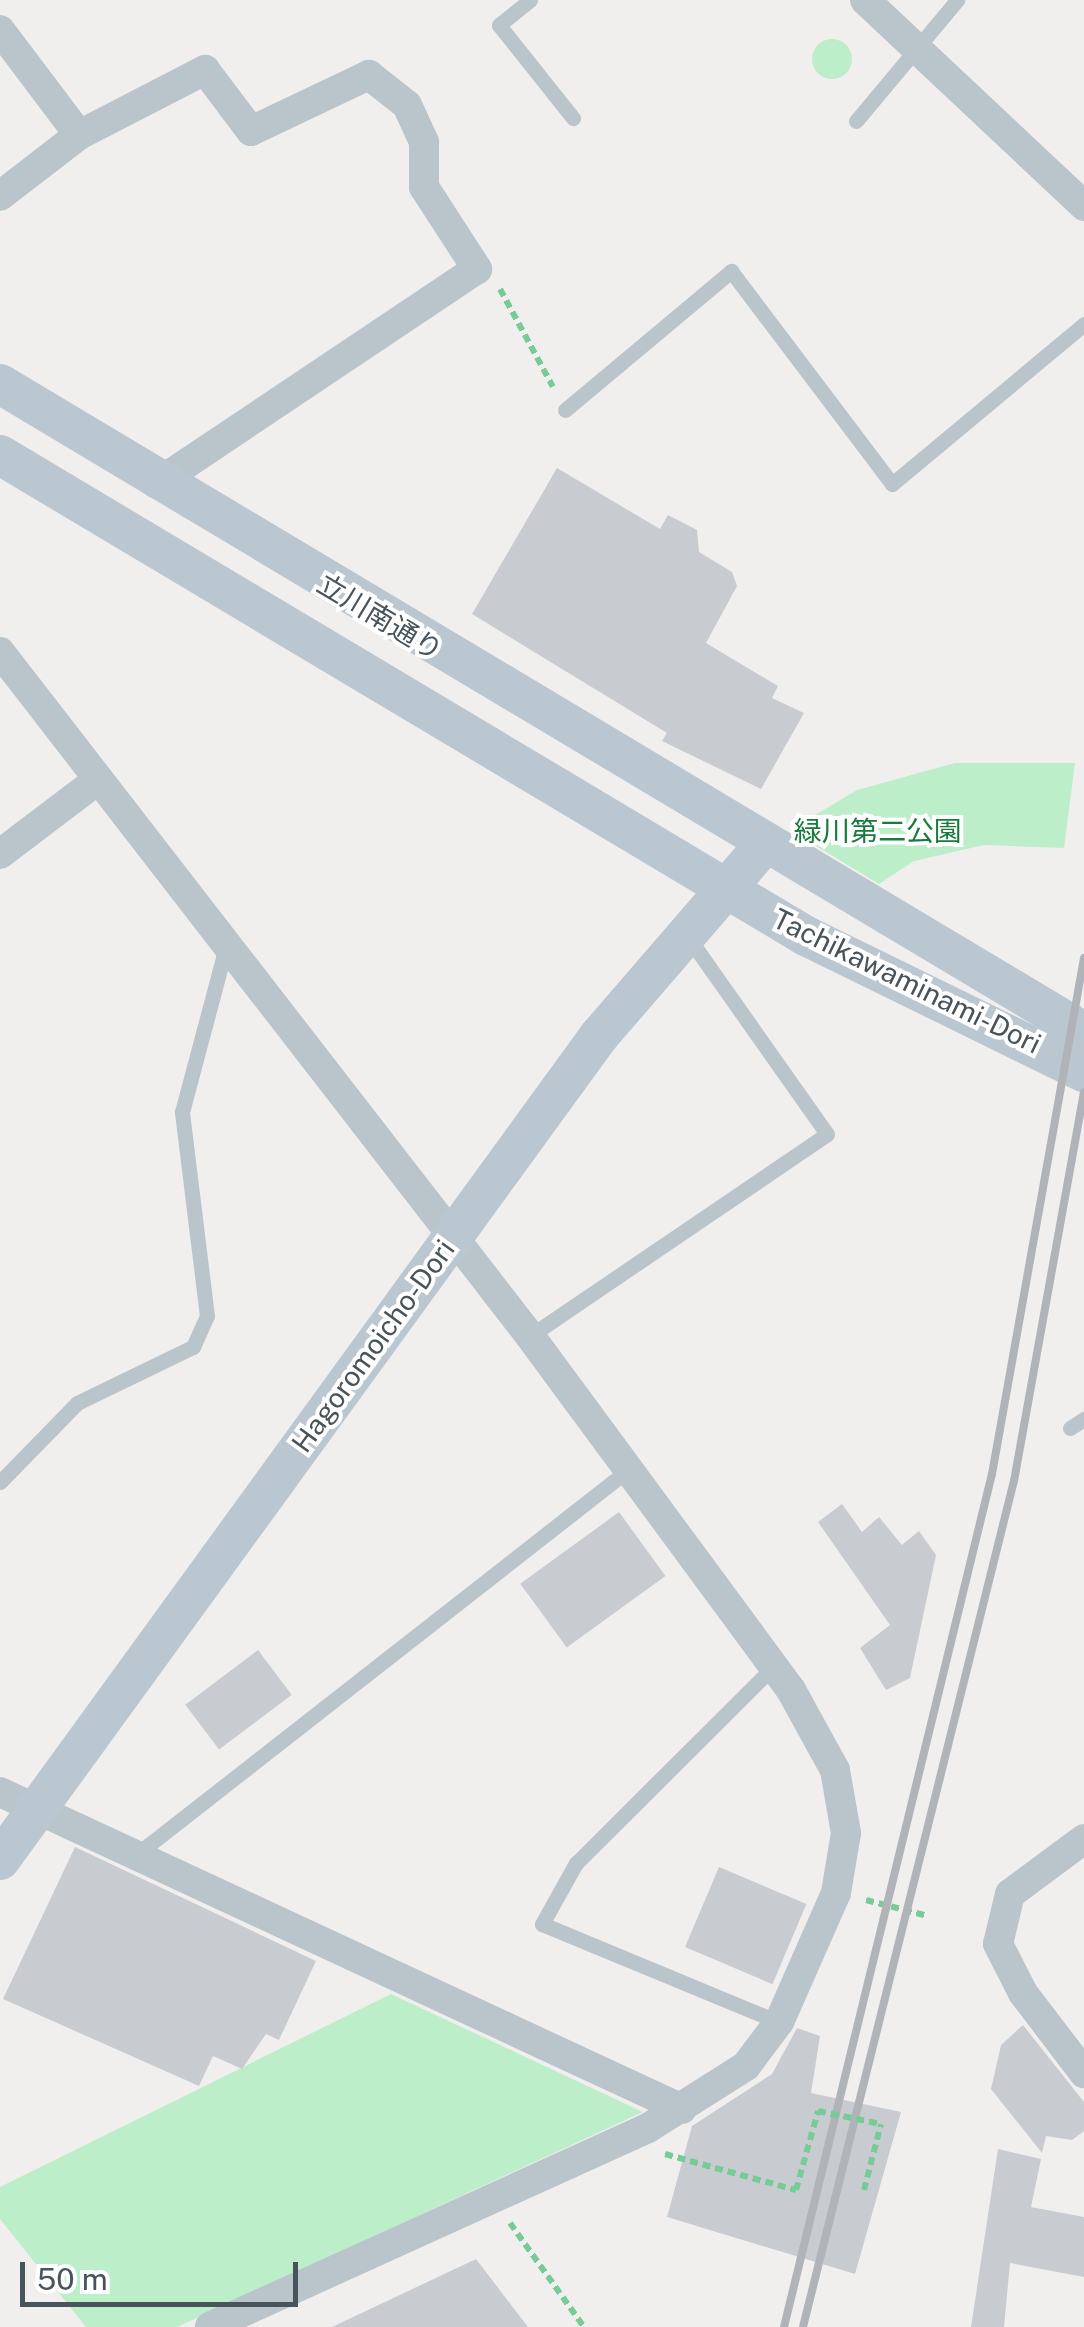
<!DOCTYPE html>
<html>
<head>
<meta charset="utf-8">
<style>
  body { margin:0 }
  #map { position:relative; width:1084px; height:2327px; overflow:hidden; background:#f1eeee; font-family:"Public Sans","Noto Sans JP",sans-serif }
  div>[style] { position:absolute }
  .green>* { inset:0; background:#bdeeca }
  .round { border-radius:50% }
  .building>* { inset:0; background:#c8ccd1; transform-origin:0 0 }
  .path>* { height:6px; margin-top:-3px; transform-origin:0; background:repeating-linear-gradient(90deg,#76cb97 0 8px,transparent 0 13px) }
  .lane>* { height:15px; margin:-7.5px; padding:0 7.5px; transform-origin:7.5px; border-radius:7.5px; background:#bac5cb }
  .street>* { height:30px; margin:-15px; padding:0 15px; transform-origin:15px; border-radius:15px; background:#bac5cb }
  .secondary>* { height:40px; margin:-20px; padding:0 20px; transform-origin:20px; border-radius:20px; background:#bac7d0 }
  .rail>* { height:8px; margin:-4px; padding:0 4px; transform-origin:4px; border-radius:4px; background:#b0b4b8 }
  .path-bridge>* { height:6px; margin-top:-3px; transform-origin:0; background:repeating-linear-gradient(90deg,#76cb97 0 8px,transparent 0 13px) }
  span { translate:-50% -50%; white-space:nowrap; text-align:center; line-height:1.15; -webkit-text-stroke:8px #fff; paint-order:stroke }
  .street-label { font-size:28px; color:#47545b }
  .park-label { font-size:28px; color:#187b3e }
  .scale { position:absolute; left:20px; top:2262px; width:278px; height:45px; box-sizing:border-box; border:5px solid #47545b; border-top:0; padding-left:12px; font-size:30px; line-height:35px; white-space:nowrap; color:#47545b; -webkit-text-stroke:8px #fff; paint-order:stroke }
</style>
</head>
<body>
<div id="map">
  <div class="green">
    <i class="round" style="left:812px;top:39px;width:40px;height:40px"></i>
    <i style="clip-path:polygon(955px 763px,1075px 763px,1064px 848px,984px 845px,914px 861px,879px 884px,790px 830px,857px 790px)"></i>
    <i style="clip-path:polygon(391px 1994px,643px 2112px,177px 2327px,86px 2327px,0 2219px,0 2187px)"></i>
  </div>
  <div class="building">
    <i style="clip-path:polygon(557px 468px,660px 529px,668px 515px,697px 530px,699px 552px,732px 572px,737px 586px,706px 643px,778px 686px,772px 698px,804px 713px,761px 789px,662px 741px,667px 733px,472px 614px)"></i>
    <i style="clip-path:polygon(842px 1504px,862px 1532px,879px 1517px,902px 1545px,919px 1531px,936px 1555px,910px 1678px,886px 1690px,860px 1648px,890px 1625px,818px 1522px)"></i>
    <i style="left:619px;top:1512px;width:79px;height:122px;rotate:54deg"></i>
    <i style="left:258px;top:1650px;width:56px;height:91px;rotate:53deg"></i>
    <i style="clip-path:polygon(75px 1847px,316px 1961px,279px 2040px,266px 2034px,242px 2069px,213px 2056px,199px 2086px,3px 1999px)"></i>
    <i style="left:719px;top:1867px;width:95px;height:87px;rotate:23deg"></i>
    <i style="clip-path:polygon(1023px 2025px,1084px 2102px,1084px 2131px,1072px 2140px,1046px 2136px,1042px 2153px,991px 2089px,1001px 2045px)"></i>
    <i style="clip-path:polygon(797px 2028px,820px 2036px,811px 2093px,901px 2112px,855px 2274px,667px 2217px,692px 2126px,772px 2074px)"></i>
    <i style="clip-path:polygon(998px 2149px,1041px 2159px,1031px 2207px,1084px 2217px,1084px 2277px,1010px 2263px,1004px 2327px,971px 2327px)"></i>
    <i style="clip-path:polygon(476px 2259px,528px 2327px,332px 2327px)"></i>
  </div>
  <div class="path">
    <i style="left:500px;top:289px;width:111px;rotate:61.6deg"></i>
    <i style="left:866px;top:1900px;width:64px;rotate:14.5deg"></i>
    <i style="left:665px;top:2154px;width:136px;rotate:15.4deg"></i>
    <i style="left:796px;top:2190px;width:82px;rotate:-74.4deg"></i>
    <i style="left:864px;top:2190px;width:68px;rotate:-75.6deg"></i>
    <i style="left:510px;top:2223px;width:128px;rotate:54.6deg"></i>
  </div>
  <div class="lane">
    <i style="left:530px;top:0;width:40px;rotate:141deg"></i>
    <i style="left:499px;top:25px;width:119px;rotate:51.5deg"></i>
    <i style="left:856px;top:121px;width:158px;rotate:-50.1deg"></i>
    <i style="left:565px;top:410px;width:217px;rotate:-39.9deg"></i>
    <i style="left:731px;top:271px;width:267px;rotate:52.9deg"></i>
    <i style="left:892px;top:484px;width:250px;rotate:-39.8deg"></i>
    <i style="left:530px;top:1336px;width:359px;rotate:-34.2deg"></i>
    <i style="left:827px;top:1134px;width:241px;rotate:-125.2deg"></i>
    <i style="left:1070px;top:1428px;width:17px;rotate:-33deg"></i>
    <i style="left:0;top:1482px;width:110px;rotate:-45.7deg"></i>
    <i style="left:77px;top:1403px;width:129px;rotate:-25.8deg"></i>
    <i style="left:193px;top:1347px;width:34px;rotate:-66deg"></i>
    <i style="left:207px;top:1316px;width:206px;rotate:-97deg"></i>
    <i style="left:182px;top:1112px;width:171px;rotate:-75.1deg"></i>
    <i style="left:774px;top:1666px;width:279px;rotate:135.1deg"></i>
    <i style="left:576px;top:1863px;width:70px;rotate:119.1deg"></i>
    <i style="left:542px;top:1924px;width:256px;rotate:22.5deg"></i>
    <i style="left:141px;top:1851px;width:618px;rotate:-38.04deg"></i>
  </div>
  <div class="street">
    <i style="left:865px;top:0;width:301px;rotate:43.2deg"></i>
    <i style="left:0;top:30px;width:131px;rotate:53deg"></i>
    <i style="left:0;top:196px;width:100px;rotate:-37.7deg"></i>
    <i style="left:79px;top:135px;width:142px;rotate:-27.3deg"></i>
    <i style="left:205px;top:70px;width:76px;rotate:53deg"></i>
    <i style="left:251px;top:131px;width:131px;rotate:-25.4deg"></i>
    <i style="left:369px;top:75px;width:48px;rotate:38.3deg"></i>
    <i style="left:407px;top:105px;width:41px;rotate:65.3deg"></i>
    <i style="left:424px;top:142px;width:45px;rotate:90deg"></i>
    <i style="left:424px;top:187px;width:98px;rotate:57.1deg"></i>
    <i style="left:477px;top:269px;width:386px;rotate:146.2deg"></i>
    <i style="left:0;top:652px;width:865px;rotate:52.23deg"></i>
    <i style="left:530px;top:1336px;width:440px;rotate:53.6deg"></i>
    <i style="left:791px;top:1690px;width:91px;rotate:61.2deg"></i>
    <i style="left:835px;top:1770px;width:64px;rotate:80.1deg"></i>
    <i style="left:846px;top:1833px;width:61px;rotate:99.5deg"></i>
    <i style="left:836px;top:1893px;width:141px;rotate:113.8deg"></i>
    <i style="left:779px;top:2022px;width:55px;rotate:126.9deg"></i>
    <i style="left:746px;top:2066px;width:116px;rotate:147.7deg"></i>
    <i style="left:648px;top:2128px;width:481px;rotate:155.6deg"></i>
    <i style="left:0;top:854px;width:121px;rotate:-37.2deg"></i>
    <i style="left:0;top:1792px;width:752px;rotate:24.93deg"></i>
    <i style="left:1084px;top:1839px;width:92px;rotate:143.4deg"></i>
    <i style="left:1010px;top:1894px;width:51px;rotate:103.5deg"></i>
    <i style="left:998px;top:1944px;width:55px;rotate:63deg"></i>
    <i style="left:1023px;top:1993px;width:101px;rotate:52.7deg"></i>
  </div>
  <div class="secondary">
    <i style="left:0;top:384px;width:1263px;rotate:30.87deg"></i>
    <i style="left:0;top:455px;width:939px;rotate:30.83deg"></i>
    <i style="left:806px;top:936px;width:309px;rotate:26.1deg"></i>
    <i style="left:0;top:1860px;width:1019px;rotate:-53.99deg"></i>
    <i style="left:599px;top:1036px;width:252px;rotate:-49.2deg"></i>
  </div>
  <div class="rail">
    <i style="left:784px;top:2327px;width:878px;rotate:-76.3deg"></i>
    <i style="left:992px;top:1474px;width:524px;rotate:-79.89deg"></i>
    <i style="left:803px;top:2327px;width:872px;rotate:-76deg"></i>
    <i style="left:1014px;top:1481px;width:395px;rotate:-79.8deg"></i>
  </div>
  <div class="path-bridge">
    <i style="left:818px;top:2111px;width:64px;rotate:11.7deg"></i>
  </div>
  <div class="street-label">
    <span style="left:380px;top:617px;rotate:31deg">立川南通り</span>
    <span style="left:907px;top:981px;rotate:26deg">Tachikawaminami-Dori</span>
    <span style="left:373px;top:1346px;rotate:-54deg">Hagoromoicho-Dori</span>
  </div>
  <div class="park-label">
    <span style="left:878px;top:831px">緑川第二公園</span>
  </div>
  <div class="scale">50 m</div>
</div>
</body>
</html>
